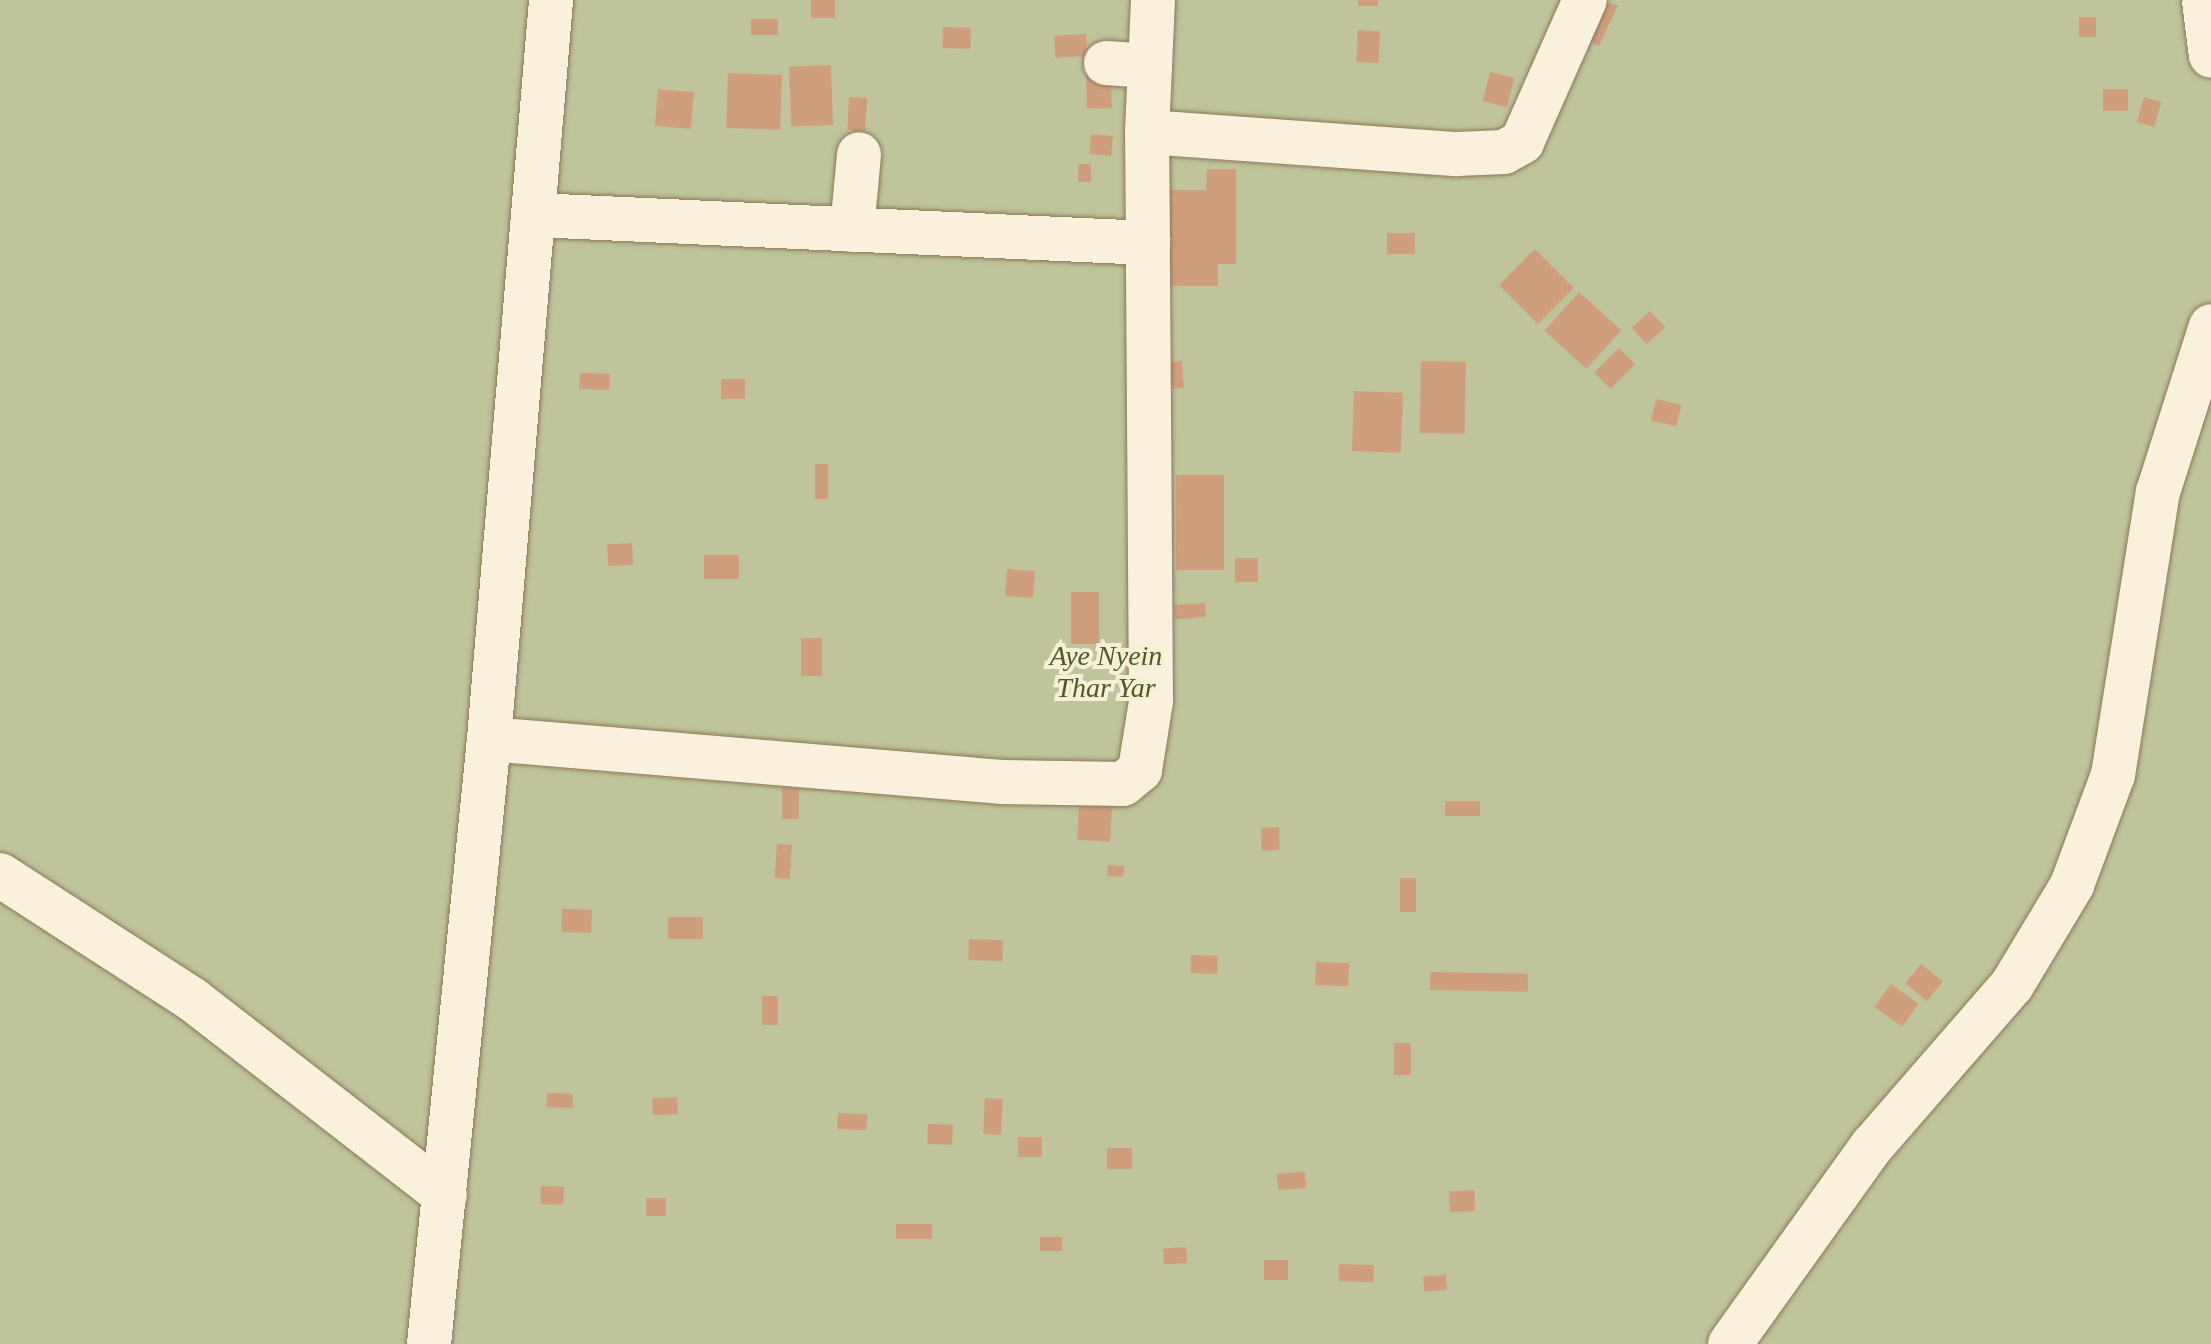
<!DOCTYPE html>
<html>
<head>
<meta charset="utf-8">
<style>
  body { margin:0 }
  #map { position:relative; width:2211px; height:1344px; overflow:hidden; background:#f0e4c8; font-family:"Times New Roman",serif }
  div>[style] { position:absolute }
  .cemetery>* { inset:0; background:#bfc49a; transform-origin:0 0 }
  .building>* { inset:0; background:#cf9f7d; transform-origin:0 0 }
  .roads { filter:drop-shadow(0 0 2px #8d765c) drop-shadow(0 0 2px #8d765c) }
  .minor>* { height:44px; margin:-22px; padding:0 22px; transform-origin:22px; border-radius:22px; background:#faf1dc }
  span { translate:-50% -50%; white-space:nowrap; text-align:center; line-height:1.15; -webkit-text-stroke:8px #f7eed8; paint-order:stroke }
  .park-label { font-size:28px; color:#4d5a26; font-style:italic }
</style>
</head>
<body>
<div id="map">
  <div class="cemetery">
    <i style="left:0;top:0;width:2211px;height:1344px"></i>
  </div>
  <div class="building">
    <i style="left:811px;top:0;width:24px;height:18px"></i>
    <i style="left:1358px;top:0;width:20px;height:6px"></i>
    <i style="clip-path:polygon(1590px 0,1618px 5px,1599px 46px,1574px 35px)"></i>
    <i style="left:2079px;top:17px;width:17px;height:20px"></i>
    <i style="left:778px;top:19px;width:16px;height:27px;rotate:90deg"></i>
    <i style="left:943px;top:27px;width:28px;height:21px;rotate:2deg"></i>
    <i style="left:1358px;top:30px;width:22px;height:32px;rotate:3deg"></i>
    <i style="left:1086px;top:34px;width:22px;height:32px;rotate:87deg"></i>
    <i style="left:831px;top:65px;width:60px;height:42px;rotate:88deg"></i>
    <i style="left:1111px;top:65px;width:43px;height:25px;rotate:89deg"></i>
    <i style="left:1490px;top:72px;width:25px;height:30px;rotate:14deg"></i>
    <i style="left:728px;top:73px;width:54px;height:55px;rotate:2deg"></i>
    <i style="left:658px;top:89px;width:36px;height:37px;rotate:5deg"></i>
    <i style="left:2103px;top:89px;width:25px;height:22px"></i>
    <i style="left:849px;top:97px;width:18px;height:33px;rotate:3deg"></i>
    <i style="left:2144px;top:97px;width:18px;height:26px;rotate:16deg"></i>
    <i style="left:1091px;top:134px;width:22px;height:20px;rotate:5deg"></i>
    <i style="left:1078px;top:164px;width:13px;height:18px"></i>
    <i style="clip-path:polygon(1207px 169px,1236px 169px,1236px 264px,1218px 264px,1218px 286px,1159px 286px,1159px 190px,1206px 190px)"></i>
    <i style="left:1387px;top:233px;width:28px;height:21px"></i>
    <i style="left:1535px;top:249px;width:55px;height:51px;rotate:45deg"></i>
    <i style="left:1579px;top:292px;width:57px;height:52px;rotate:42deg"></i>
    <i style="left:1650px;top:311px;width:22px;height:25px;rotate:47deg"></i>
    <i style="left:1619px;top:348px;width:23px;height:35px;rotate:45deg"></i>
    <i style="left:1182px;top:361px;width:27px;height:12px;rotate:86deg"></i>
    <i style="left:1421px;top:361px;width:45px;height:72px;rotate:1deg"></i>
    <i style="left:580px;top:373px;width:30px;height:16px;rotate:2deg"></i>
    <i style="left:721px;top:379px;width:24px;height:20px"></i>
    <i style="left:1354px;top:391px;width:49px;height:60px;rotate:2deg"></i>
    <i style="left:1656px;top:399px;width:26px;height:22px;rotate:13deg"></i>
    <i style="left:815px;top:464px;width:13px;height:35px"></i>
    <i style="left:1176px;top:475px;width:48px;height:95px"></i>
    <i style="left:632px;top:543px;width:22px;height:25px;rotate:87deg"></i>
    <i style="left:704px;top:555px;width:35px;height:24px"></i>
    <i style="left:1235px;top:558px;width:23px;height:24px"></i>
    <i style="left:1007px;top:569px;width:28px;height:27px;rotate:4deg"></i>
    <i style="left:1071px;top:592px;width:28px;height:52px"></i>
    <i style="left:1205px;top:603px;width:14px;height:31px;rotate:86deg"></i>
    <i style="left:801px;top:638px;width:21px;height:38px"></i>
    <i style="left:782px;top:788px;width:17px;height:31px"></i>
    <i style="left:1480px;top:801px;width:15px;height:35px;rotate:90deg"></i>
    <i style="left:1079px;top:804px;width:33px;height:36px;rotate:3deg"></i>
    <i style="left:1279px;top:827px;width:23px;height:18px;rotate:88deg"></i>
    <i style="left:777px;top:844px;width:15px;height:34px;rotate:4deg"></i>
    <i style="left:1108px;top:865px;width:16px;height:11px;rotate:4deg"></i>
    <i style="left:1416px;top:878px;width:34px;height:16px;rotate:90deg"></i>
    <i style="left:562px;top:909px;width:30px;height:23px;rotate:2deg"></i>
    <i style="left:668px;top:917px;width:35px;height:22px"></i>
    <i style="left:969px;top:939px;width:34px;height:21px;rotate:2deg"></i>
    <i style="left:1191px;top:955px;width:27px;height:18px;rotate:2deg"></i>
    <i style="left:1316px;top:962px;width:33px;height:23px;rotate:2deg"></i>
    <i style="left:1921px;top:964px;width:28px;height:25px;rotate:39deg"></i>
    <i style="left:1430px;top:972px;width:98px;height:18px;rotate:1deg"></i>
    <i style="left:1891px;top:984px;width:34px;height:28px;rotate:36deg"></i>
    <i style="left:762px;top:996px;width:16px;height:29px"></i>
    <i style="left:1411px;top:1043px;width:32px;height:17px;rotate:90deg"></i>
    <i style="left:547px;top:1093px;width:26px;height:14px;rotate:2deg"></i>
    <i style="left:677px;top:1097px;width:17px;height:25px;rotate:87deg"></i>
    <i style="left:985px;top:1098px;width:18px;height:36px;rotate:3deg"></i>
    <i style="left:838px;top:1113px;width:29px;height:16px;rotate:2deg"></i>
    <i style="left:928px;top:1124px;width:25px;height:20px;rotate:2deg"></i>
    <i style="left:1018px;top:1137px;width:24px;height:20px"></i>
    <i style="left:1107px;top:1148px;width:25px;height:21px"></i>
    <i style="left:1305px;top:1172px;width:16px;height:28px;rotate:86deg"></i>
    <i style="left:541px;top:1186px;width:23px;height:18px;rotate:2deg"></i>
    <i style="left:1474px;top:1190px;width:21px;height:25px;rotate:87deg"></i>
    <i style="left:646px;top:1198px;width:20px;height:18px"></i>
    <i style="left:896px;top:1224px;width:36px;height:15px"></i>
    <i style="left:1040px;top:1237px;width:22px;height:14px"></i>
    <i style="left:1186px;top:1247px;width:16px;height:23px;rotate:86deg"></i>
    <i style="left:1264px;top:1260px;width:24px;height:20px"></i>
    <i style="left:1339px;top:1264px;width:35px;height:17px;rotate:2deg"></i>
    <i style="left:1446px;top:1275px;width:15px;height:23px;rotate:86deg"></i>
  </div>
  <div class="roads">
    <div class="minor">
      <i style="left:2204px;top:0;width:56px;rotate:82.9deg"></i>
      <i style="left:1106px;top:63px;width:44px;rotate:3.9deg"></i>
      <i style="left:1147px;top:132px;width:311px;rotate:4.1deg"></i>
      <i style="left:1457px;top:154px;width:47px;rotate:-2.4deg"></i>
      <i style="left:1504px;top:152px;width:21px;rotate:-29deg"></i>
      <i style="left:1522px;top:142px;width:155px;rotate:-66.1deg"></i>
      <i style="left:536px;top:215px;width:613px;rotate:2.62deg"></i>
      <i style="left:1148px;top:243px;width:111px;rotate:-90.5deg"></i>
      <i style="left:1147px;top:132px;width:132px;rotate:-87.4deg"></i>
      <i style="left:852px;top:230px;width:76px;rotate:-84.7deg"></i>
      <i style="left:489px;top:739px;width:515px;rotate:4.79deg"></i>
      <i style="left:1002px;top:782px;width:121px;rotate:0.9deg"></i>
      <i style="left:1123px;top:784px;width:22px;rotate:-39deg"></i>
      <i style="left:1140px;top:770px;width:70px;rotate:-80.9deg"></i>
      <i style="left:1151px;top:701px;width:458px;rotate:-90.4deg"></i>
      <i style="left:0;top:875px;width:229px;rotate:32.9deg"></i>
      <i style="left:192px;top:999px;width:320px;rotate:37.8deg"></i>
      <i style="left:429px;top:1344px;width:608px;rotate:-84.34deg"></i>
      <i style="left:489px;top:739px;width:742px;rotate:-85.2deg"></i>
      <i style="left:1730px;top:1344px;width:244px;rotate:-54.4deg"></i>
      <i style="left:1872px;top:1146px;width:213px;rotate:-49deg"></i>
      <i style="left:2012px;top:985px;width:117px;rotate:-59deg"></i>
      <i style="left:2072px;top:885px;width:117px;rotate:-69.6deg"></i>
      <i style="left:2113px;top:775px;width:287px;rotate:-81deg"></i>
      <i style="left:2158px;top:492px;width:174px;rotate:-72.3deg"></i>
    </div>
  </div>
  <div class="park-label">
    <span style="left:1106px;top:672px">Aye Nyein<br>Thar Yar</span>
  </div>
</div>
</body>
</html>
